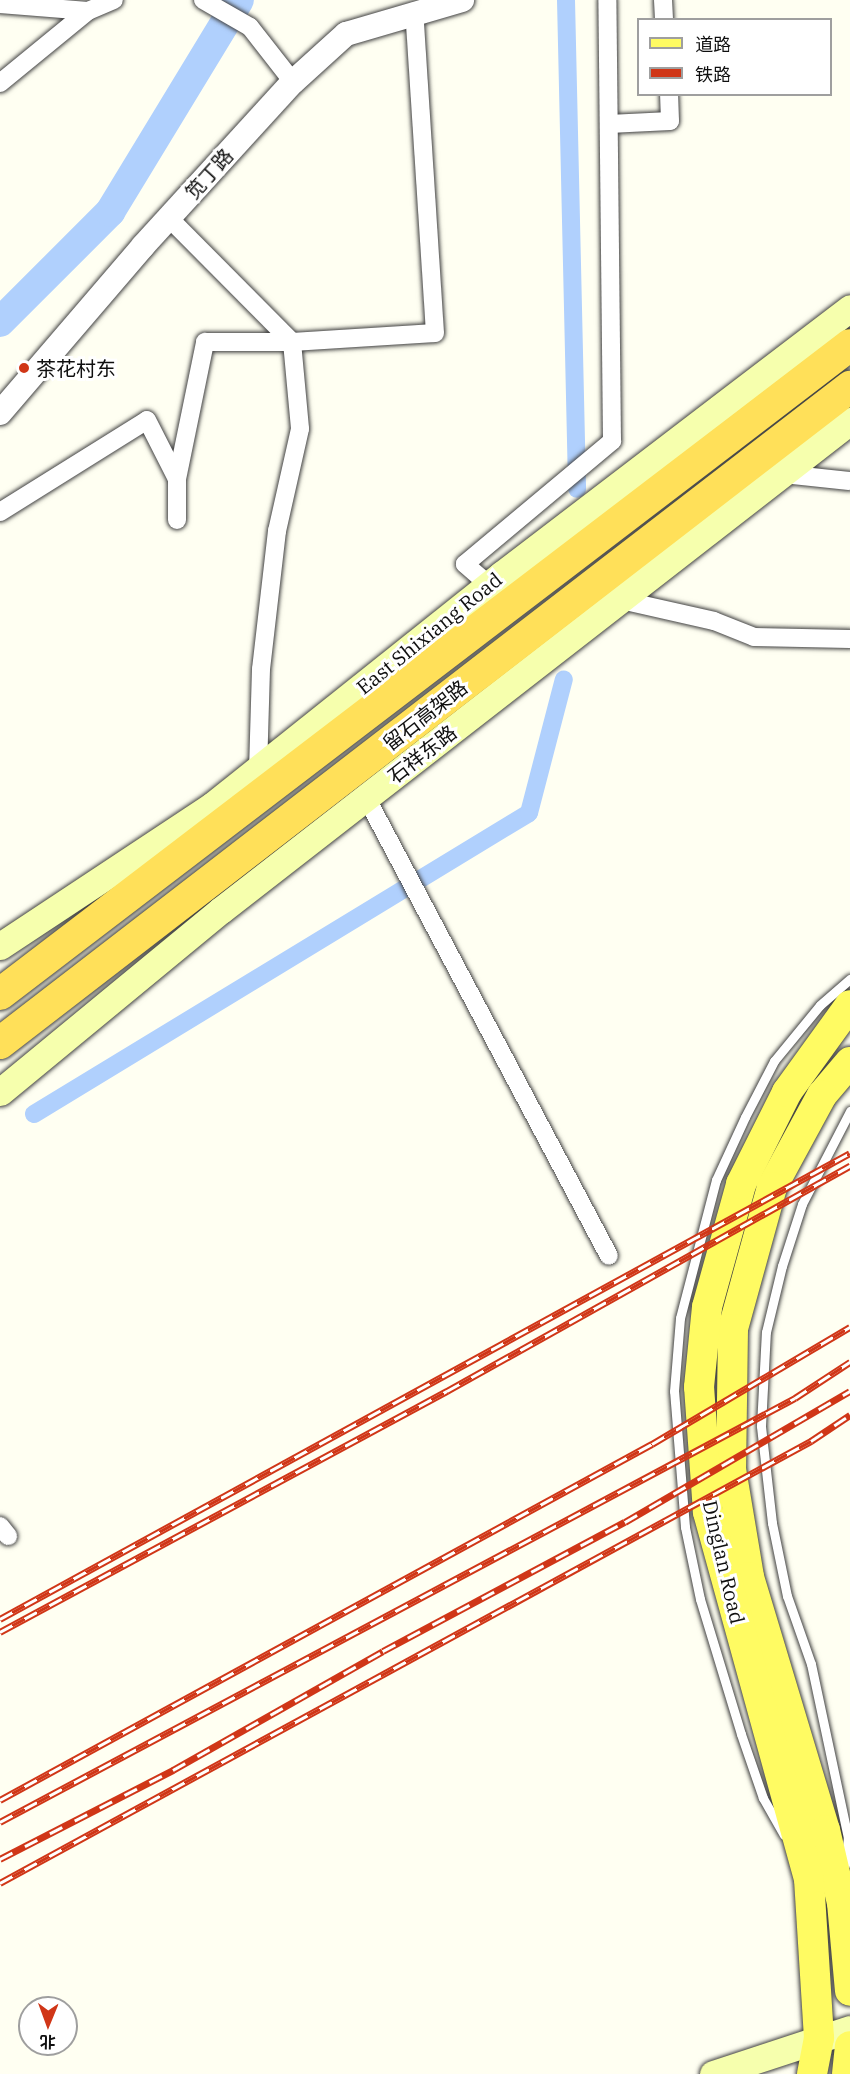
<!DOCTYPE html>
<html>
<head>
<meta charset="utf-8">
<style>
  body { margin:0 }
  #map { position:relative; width:850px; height:2074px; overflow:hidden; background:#fffff2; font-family:"IBM Plex Serif","Noto Sans SC",serif }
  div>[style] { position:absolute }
  .canal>* { height:18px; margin:-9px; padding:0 9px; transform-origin:9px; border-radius:9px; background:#b0d0fd }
  .river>* { height:30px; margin:-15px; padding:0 15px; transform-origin:15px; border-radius:15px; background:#b0d0fd }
  .roads { filter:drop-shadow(0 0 2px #424242) drop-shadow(0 0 2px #424242) }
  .service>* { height:9px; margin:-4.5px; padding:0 4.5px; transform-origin:4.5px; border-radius:4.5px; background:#fff }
  .minor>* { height:18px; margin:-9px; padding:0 9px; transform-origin:9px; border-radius:9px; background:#fff }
  .tertiary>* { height:24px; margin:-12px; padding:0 12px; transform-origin:12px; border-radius:12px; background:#fff }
  .secondary>* { height:27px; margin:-13.5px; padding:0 13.5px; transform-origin:13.5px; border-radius:13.5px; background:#f6ffad }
  .primary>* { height:30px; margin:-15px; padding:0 15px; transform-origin:15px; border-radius:15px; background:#fffb62 }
  .trunk>* { height:32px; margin:-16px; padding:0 16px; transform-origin:16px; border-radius:16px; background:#ffe059 }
  .rail>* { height:7px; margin-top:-3.5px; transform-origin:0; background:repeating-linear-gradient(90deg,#fff 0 14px,#d03617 0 28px); box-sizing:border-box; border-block:2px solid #d03617 }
  .dots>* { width:16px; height:16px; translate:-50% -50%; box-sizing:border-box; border:3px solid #fff; border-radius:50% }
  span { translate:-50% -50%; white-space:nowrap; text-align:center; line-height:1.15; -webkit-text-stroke:6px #fff; paint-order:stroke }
  .street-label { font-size:20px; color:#0f0f0f }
  .poi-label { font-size:20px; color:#0f0f0f }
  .left { translate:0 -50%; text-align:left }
  .legend { position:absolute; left:637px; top:18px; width:195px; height:78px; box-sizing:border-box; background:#fff; border:2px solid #9f9f9f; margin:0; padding:8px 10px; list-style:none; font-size:18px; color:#0f0f0f }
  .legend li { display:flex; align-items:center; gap:12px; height:30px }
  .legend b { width:30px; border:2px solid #9f9f9f }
  .north { position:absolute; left:18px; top:1996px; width:60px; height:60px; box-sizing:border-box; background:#fff; border:2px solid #9f9f9f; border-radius:50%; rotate:181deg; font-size:16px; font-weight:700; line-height:24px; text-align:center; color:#0f0f0f }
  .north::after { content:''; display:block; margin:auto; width:21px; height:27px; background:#d03617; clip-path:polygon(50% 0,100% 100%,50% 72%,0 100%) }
</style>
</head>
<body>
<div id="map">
  <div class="canal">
    <i style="left:566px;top:0;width:489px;rotate:88.7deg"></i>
    <i style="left:34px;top:1114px;width:579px;rotate:-31.3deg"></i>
    <i style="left:529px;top:813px;width:138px;rotate:-75.4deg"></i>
  </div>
  <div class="river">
    <i style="left:0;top:322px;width:156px;rotate:-45deg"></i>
    <i style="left:110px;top:212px;width:248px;rotate:-58.7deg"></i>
  </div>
  <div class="roads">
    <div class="service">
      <i style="left:784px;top:1835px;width:43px;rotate:-119.6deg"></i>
      <i style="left:763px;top:1798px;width:68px;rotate:-109deg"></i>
      <i style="left:741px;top:1734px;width:141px;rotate:-106.9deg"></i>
      <i style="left:700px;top:1599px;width:74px;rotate:-101.8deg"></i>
      <i style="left:685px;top:1527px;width:136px;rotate:-94.6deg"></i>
      <i style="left:674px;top:1391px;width:73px;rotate:-85.3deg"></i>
      <i style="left:680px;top:1318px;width:143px;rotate:-75.4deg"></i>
      <i style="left:716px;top:1180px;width:69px;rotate:-65.3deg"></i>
      <i style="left:745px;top:1117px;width:63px;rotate:-62.6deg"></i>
      <i style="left:774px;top:1061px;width:72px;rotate:-50.6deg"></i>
      <i style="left:820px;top:1005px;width:40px;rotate:-41deg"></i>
      <i style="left:845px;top:1865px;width:27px;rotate:-84deg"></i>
      <i style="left:848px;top:1838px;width:178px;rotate:-102deg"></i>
      <i style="left:811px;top:1664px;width:72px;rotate:-109.4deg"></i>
      <i style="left:787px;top:1596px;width:75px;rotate:-101.6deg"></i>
      <i style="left:772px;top:1523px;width:98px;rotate:-96.5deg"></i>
      <i style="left:761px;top:1426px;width:94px;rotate:-87deg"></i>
      <i style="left:766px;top:1332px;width:68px;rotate:-76.4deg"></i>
      <i style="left:782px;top:1266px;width:65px;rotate:-72.1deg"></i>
      <i style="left:802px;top:1204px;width:105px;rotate:-62.7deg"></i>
    </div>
    <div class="minor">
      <i style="left:203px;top:0;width:54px;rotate:29.9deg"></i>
      <i style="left:250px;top:27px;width:70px;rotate:52deg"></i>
      <i style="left:663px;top:0;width:20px;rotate:87deg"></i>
      <i style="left:0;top:4px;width:88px;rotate:4.5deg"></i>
      <i style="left:0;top:83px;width:114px;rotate:-39.3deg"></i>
      <i style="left:88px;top:11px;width:28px;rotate:-23deg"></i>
      <i style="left:609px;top:124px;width:61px;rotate:-2.8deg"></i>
      <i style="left:670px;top:121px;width:27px;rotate:-92deg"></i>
      <i style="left:169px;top:218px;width:175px;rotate:45.2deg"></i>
      <i style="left:292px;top:342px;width:87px;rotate:84.7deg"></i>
      <i style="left:300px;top:429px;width:105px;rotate:102.7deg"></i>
      <i style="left:277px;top:531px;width:139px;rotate:96.6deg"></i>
      <i style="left:261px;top:669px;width:100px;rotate:91.7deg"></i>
      <i style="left:783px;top:474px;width:67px;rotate:6deg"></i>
      <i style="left:0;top:512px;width:173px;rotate:-32deg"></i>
      <i style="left:147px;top:420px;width:66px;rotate:63deg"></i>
      <i style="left:177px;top:520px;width:41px;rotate:-90deg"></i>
      <i style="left:177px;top:479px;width:140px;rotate:-78.4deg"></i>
      <i style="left:205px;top:342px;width:87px"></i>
      <i style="left:292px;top:342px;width:143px;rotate:-3.6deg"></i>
      <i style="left:435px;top:333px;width:322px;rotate:-93.7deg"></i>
      <i style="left:489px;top:585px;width:32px;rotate:-139deg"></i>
      <i style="left:465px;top:564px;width:192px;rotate:-39.9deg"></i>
      <i style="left:612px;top:441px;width:441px;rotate:-90.6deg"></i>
      <i style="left:621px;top:600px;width:95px;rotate:12.7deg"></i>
      <i style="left:714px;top:621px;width:43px;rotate:21.8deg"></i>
      <i style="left:754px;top:637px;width:96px;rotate:1.2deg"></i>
      <i style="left:366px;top:797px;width:519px;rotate:62.1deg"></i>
      <i style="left:0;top:1526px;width:13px;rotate:51deg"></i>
    </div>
    <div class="tertiary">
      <i style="left:0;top:413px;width:220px;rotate:-49.4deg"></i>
      <i style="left:143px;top:246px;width:222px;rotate:-47.6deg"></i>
      <i style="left:293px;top:82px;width:72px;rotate:-42.2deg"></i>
      <i style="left:346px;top:34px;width:121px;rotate:-16.3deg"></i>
    </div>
    <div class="secondary">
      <i style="left:0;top:946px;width:255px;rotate:-33.5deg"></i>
      <i style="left:213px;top:805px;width:369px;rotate:-38.6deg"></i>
      <i style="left:501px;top:575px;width:439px;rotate:-37.4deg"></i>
      <i style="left:0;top:1092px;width:286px;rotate:-39.5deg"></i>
      <i style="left:221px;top:910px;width:797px;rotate:-37.86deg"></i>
      <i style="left:713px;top:2074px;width:144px;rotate:-18.2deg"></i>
    </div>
    <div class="primary">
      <i style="left:850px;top:1062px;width:43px;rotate:130.3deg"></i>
      <i style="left:822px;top:1095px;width:105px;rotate:118.5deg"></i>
      <i style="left:772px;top:1187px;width:147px;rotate:105.4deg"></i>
      <i style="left:733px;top:1329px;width:140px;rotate:90.8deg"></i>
      <i style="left:731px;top:1469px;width:109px;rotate:80.5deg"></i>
      <i style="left:749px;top:1577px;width:264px;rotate:73.3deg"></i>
      <i style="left:825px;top:1830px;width:75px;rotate:76.9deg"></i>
      <i style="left:842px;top:1903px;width:88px;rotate:84.8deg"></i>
      <i style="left:812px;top:2074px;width:37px;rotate:-79deg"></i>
      <i style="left:819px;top:2038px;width:159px;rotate:-93.6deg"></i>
      <i style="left:809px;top:1879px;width:381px;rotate:-105.4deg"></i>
      <i style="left:708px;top:1512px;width:125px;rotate:-94.1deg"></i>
      <i style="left:699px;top:1387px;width:80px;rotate:-84.3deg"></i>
      <i style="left:707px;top:1307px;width:128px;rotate:-74.5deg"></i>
      <i style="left:741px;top:1184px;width:103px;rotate:-63.4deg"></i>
      <i style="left:787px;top:1092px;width:107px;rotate:-54.1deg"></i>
      <i style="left:847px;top:2074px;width:28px;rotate:-84deg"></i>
    </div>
    <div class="trunk">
      <i style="left:0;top:994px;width:1069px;rotate:-37.36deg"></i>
      <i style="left:0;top:1043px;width:1074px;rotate:-37.66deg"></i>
    </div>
  </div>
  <div class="rail">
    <i style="left:0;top:1619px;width:969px;rotate:-28.73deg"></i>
    <i style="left:0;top:1632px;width:508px;rotate:-28.33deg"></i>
    <i style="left:447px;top:1391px;width:462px;rotate:-29.2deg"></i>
    <i style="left:0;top:1800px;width:743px;rotate:-28.64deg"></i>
    <i style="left:652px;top:1444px;width:230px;rotate:-30.6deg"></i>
    <i style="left:0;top:1822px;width:901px;rotate:-28.07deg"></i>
    <i style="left:795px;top:1398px;width:66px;rotate:-33.2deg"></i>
    <i style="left:0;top:1859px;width:195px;rotate:-27.2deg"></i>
    <i style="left:173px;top:1770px;width:241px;rotate:-29.5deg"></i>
    <i style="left:383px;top:1651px;width:274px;rotate:-28.1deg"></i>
    <i style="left:625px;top:1522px;width:260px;rotate:-30.2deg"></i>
    <i style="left:0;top:1883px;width:924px;rotate:-28.59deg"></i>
    <i style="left:811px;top:1441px;width:47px;rotate:-33.7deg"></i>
  </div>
  <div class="dots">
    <i style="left:24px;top:368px;background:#d03617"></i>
  </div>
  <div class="street-label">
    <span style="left:209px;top:174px;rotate:-48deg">笕丁路</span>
    <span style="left:429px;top:633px;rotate:-39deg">East Shixiang Road</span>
    <span style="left:425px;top:715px;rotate:-38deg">留石高架路</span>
    <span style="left:422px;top:754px;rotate:-38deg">石祥东路</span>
    <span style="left:724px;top:1562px;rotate:77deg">Dinglan Road</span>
  </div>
  <div class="poi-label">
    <span class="left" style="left:36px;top:368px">茶花村东</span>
  </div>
  <ul class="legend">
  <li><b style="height:8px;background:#fffb62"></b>道路</li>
  <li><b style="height:8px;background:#d03617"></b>铁路</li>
  </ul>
  <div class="north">北</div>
</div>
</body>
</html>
